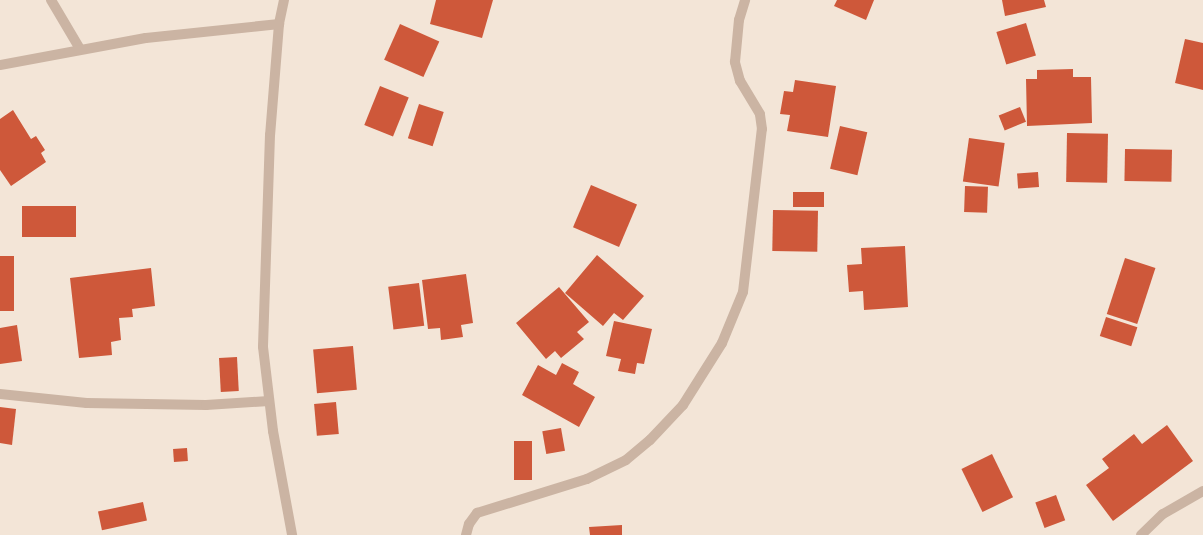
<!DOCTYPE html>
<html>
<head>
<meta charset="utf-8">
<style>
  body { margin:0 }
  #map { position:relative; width:1203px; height:535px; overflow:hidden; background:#f3e5d7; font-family:Overpass,sans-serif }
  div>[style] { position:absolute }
  .building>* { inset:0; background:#ce583a; transform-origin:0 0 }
  .minor>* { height:10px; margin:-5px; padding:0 5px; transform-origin:5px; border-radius:5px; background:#cbb4a3 }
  span { translate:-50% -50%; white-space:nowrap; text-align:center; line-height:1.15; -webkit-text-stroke:4px #faefe4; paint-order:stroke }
</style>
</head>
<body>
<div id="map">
  <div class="building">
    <i style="clip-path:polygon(436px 0,493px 0,482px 38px,430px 24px)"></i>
    <i style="clip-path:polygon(837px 0,874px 0,866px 20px,834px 6px)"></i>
    <i style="clip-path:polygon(1002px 0,1044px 0,1046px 7px,1005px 16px)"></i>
    <i style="left:1026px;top:23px;width:34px;height:31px;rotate:73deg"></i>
    <i style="left:400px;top:24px;width:43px;height:39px;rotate:24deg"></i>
    <i style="clip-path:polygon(1185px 39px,1203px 43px,1203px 90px,1175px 83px)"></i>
    <i style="clip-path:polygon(1073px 69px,1073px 77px,1091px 77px,1092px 123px,1027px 126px,1026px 79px,1037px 79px,1037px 70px)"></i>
    <i style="clip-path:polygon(795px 80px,836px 86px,828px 137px,787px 131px,790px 115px,780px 114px,784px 91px,793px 92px)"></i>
    <i style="left:380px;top:86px;width:31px;height:42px;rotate:22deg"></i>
    <i style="left:419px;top:104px;width:26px;height:36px;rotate:18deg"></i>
    <i style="left:1020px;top:107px;width:16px;height:23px;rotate:68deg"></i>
    <i style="clip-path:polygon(13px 110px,31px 139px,36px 136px,45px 150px,41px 153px,46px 162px,11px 186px,0 170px,0 119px)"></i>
    <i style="left:840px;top:126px;width:28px;height:44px;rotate:13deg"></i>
    <i style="left:1067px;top:133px;width:41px;height:49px;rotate:1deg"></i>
    <i style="left:969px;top:138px;width:36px;height:44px;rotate:8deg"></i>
    <i style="left:1125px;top:149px;width:47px;height:32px;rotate:1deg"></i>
    <i style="left:1038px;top:172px;width:15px;height:21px;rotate:86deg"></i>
    <i style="left:591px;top:185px;width:50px;height:46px;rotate:23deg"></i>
    <i style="left:965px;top:186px;width:23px;height:26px;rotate:2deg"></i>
    <i style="left:824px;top:192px;width:15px;height:31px;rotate:90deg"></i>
    <i style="left:76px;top:206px;width:31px;height:54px;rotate:90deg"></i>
    <i style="left:773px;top:210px;width:45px;height:41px;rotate:1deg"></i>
    <i style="clip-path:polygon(905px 246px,908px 307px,864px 310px,863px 291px,849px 292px,847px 265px,862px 264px,861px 248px)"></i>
    <i style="clip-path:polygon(597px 255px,644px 296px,623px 320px,614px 313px,603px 326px,565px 293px)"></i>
    <i style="left:0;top:256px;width:14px;height:55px"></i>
    <i style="left:1125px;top:258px;width:32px;height:59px;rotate:18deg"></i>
    <i style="clip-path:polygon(151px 268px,155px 306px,132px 309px,133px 317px,119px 318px,121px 340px,111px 342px,112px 355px,79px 358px,70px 278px)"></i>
    <i style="clip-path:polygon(466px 274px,473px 323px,461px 325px,463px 337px,441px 340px,440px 328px,428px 329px,422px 280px)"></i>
    <i style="left:419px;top:283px;width:43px;height:31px;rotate:83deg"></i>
    <i style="clip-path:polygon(559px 287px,589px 322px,577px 332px,584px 339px,561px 358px,555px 351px,546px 359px,516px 323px)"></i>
    <i style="left:1106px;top:317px;width:33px;height:20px;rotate:18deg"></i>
    <i style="clip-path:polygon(614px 321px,652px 329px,644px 364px,637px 363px,635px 374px,618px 371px,621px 359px,606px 356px)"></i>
    <i style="clip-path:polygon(17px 325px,22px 361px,0 364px,0 328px)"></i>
    <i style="left:353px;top:346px;width:44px;height:40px;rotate:85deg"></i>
    <i style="left:237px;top:357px;width:34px;height:18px;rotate:87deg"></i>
    <i style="clip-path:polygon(562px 363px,579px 372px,573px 384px,595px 397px,579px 427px,522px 395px,538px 365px,556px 375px)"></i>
    <i style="left:336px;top:402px;width:32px;height:22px;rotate:85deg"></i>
    <i style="clip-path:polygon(0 407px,16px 409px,12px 445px,0 443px)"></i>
    <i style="clip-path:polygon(1167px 425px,1193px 461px,1113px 521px,1086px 485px,1109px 468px,1102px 459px,1134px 434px,1142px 444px)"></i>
    <i style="left:561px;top:428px;width:23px;height:19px;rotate:80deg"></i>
    <i style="left:514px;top:441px;width:18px;height:39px"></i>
    <i style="left:187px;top:448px;width:13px;height:14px;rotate:86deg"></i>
    <i style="left:992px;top:454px;width:48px;height:34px;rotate:64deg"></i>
    <i style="left:1056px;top:495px;width:27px;height:22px;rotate:70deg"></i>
    <i style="left:143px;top:502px;width:19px;height:46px;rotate:78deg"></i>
    <i style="clip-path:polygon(622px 525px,622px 535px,590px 535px,589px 527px)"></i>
  </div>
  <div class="minor">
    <i style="left:51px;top:0;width:57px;rotate:59.4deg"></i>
    <i style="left:284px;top:0;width:25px;rotate:102deg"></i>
    <i style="left:279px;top:24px;width:111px;rotate:94.6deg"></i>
    <i style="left:270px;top:135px;width:212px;rotate:91.9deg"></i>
    <i style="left:263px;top:347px;width:85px;rotate:83.2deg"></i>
    <i style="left:273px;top:431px;width:106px;rotate:79.6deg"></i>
    <i style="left:0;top:65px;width:148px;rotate:-10.5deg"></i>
    <i style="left:146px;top:38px;width:134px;rotate:-6deg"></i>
    <i style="left:0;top:394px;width:87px;rotate:5.9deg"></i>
    <i style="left:87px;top:403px;width:119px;rotate:1deg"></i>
    <i style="left:206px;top:405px;width:63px;rotate:-3.6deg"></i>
    <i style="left:466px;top:535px;width:11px;rotate:-75deg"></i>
    <i style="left:469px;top:524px;width:14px;rotate:-54deg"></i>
    <i style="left:477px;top:513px;width:115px;rotate:-17.2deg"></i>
    <i style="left:587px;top:479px;width:43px;rotate:-26deg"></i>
    <i style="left:626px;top:460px;width:31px;rotate:-40deg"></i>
    <i style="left:650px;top:440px;width:48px;rotate:-46.7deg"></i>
    <i style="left:683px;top:405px;width:73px;rotate:-57.8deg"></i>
    <i style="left:722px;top:343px;width:55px;rotate:-67.6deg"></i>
    <i style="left:743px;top:292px;width:164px;rotate:-83.4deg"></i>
    <i style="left:762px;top:129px;width:15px;rotate:-98deg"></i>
    <i style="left:760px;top:114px;width:39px;rotate:-121deg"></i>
    <i style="left:740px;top:81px;width:20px;rotate:-105deg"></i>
    <i style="left:735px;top:62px;width:42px;rotate:-84.6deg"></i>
    <i style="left:739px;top:20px;width:21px;rotate:-73deg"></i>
    <i style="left:1141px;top:535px;width:30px;rotate:-44deg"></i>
    <i style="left:1163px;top:514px;width:46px;rotate:-29.9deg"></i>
  </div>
</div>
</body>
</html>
